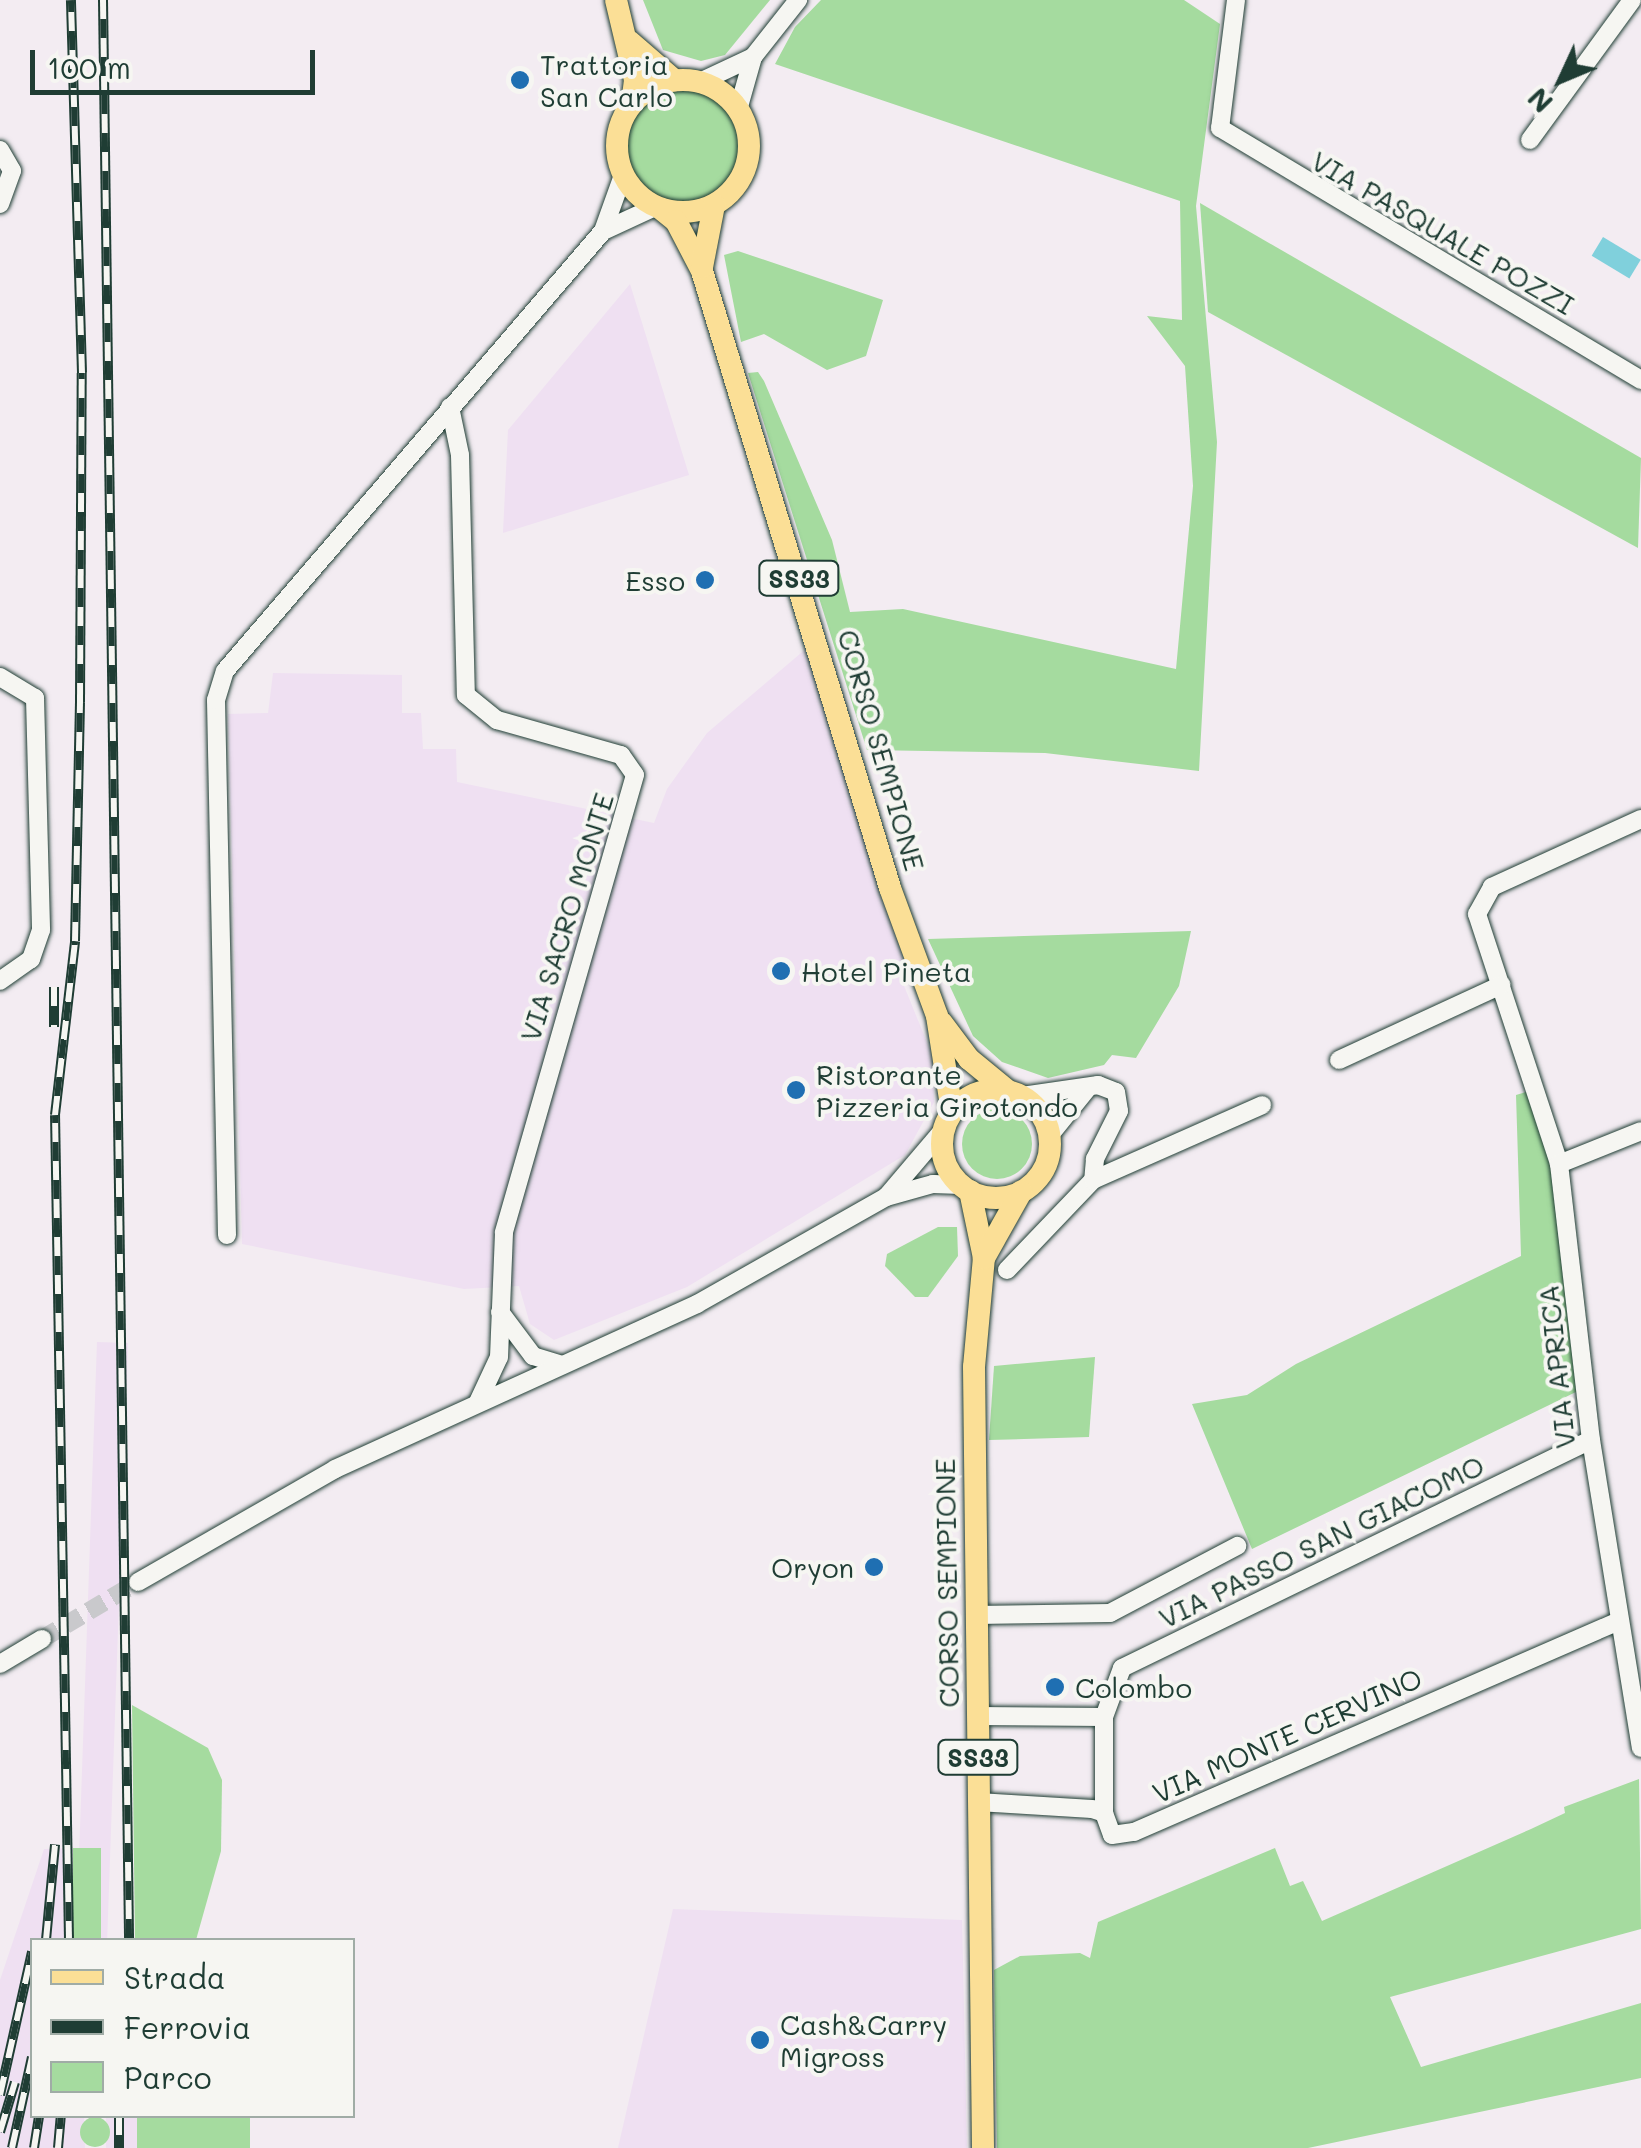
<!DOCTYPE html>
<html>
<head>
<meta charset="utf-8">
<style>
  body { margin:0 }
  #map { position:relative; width:1641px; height:2148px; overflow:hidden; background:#f3ecf2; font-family:Mali,sans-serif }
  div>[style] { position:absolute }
  .built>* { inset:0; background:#efe0f2; transform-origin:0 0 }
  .green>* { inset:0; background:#a5db9f; transform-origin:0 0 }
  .round { border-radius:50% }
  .water>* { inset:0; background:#80d0dc; transform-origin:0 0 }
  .minor-tunnel>* { height:18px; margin-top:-9px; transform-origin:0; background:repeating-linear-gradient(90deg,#c9c9cc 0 18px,transparent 0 27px) }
  .roads { filter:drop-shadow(0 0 2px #1f3d34) drop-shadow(0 0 2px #1f3d34) }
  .minor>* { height:18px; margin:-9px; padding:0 9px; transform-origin:9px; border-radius:9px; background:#f6f6f2 }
  .major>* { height:22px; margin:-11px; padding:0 11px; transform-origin:11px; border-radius:11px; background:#fbdf96 }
  .major>.ring { margin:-11px; padding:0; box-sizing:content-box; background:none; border:22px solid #fbdf96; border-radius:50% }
  .rail>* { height:10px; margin-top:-5px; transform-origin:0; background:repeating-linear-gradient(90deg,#f6f6f2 0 19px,#1f3d34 0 38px); box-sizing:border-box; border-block:2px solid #1f3d34 }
  .dots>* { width:28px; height:28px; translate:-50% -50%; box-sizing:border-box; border:5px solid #f6f6f2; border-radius:50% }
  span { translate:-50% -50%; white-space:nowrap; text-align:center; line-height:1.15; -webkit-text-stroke:8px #f6f6f2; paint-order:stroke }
  .shield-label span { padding:2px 8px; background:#f6f6f2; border:2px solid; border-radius:8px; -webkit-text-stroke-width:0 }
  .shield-label { font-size:25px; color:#1f3d34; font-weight:700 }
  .poi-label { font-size:28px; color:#1f3d34 }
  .left { translate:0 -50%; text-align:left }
  .right { translate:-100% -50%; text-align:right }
  .street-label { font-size:28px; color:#1f3d34 }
  .legend { position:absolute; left:30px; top:1938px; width:325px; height:180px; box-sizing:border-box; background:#f6f6f2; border:2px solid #a0aca6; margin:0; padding:12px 18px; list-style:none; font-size:30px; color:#1f3d34 }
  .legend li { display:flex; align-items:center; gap:20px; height:50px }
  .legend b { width:50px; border:2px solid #a0aca6 }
  .north { position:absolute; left:1511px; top:30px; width:100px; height:100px; -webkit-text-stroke:8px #f6f6f2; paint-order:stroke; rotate:226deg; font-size:28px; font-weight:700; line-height:40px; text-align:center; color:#1f3d34 }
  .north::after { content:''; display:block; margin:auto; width:35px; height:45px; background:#1f3d34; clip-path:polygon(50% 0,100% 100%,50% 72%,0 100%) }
  .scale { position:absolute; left:30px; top:50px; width:285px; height:45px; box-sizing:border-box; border:5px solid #1f3d34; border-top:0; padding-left:12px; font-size:30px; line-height:35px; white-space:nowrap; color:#1f3d34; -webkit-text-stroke:8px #f6f6f2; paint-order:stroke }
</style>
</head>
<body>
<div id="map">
  <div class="built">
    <i style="clip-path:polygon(630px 284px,689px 475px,503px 533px,508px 430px)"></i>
    <i style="clip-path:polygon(808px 647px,907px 971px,900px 976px,933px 1057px,934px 1102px,905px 1155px,687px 1287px,554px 1340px,530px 1324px,519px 1286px,464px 1289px,242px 1244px,228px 714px,268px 713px,273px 673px,402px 675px,402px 713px,421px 713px,423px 749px,456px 749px,457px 782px,654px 823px,667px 789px,707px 733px)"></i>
    <i style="left:97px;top:1342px;width:31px;height:598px;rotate:2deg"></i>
    <i style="clip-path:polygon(73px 1848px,77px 1940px,32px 1940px,32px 2116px,84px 2116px,85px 2148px,0 2148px,0 1980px,44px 1849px)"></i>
    <i style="clip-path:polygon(673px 1909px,962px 1920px,967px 2148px,618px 2148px)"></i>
    <i style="left:106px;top:2116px;width:31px;height:32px"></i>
  </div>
  <div class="green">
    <i style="clip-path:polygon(643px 0,770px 0,725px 55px,701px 61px,663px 50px)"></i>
    <i style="clip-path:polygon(821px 0,1184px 0,1220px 24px,1196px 206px,1217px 442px,1199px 771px,1045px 753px,867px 750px,748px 373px,758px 372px,764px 381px,832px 540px,850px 612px,903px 609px,1176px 669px,1193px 486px,1185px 366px,1147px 316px,1182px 320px,1180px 201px,775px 64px,795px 27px)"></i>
    <i class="round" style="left:626px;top:90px;width:112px;height:112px"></i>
    <i style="clip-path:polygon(1200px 203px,1641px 458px,1638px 548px,1208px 312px)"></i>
    <i style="clip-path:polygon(738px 251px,883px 300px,866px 356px,827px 370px,764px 334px,741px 342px,724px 255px)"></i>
    <i style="clip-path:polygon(1191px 931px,1179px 986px,1136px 1058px,1112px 1055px,1104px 1065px,1048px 1078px,1002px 1062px,973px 1036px,928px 939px)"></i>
    <i style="clip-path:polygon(1532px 1090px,1553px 1172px,1578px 1391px,1252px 1549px,1192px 1404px,1247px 1395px,1296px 1364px,1521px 1256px,1516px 1095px)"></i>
    <i class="round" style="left:962px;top:1109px;width:70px;height:70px"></i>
    <i style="clip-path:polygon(938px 1227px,957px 1227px,958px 1256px,928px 1297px,915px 1297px,885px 1266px,887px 1254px)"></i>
    <i style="clip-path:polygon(1095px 1357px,1089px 1437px,989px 1440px,994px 1366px)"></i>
    <i style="clip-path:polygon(132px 1705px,208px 1748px,222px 1780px,221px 1851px,196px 1940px,135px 1940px)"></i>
    <i style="clip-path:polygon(1639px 1779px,1641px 1929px,1390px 1997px,1421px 2067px,1641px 2003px,1641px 2078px,1308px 2148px,997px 2148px,994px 1970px,1020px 1956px,1080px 1953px,1090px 1958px,1098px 1922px,1275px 1848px,1290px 1886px,1303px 1881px,1322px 1921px,1531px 1829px,1565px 1813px,1564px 1807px)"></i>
    <i style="left:73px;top:1848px;width:28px;height:92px"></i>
    <i style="left:137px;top:2116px;width:113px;height:32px"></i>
    <i class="round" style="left:80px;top:2117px;width:30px;height:30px"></i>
  </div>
  <div class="water">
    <i style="left:1603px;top:237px;width:44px;height:22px;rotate:31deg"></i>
  </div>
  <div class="minor-tunnel">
    <i style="left:42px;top:1639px;width:112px;rotate:-30.7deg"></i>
  </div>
  <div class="roads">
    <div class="minor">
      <i style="left:1236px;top:0;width:129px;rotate:97.1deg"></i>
      <i style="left:1220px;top:128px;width:491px;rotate:30.9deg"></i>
      <i style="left:700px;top:82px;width:59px;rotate:-25.3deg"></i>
      <i style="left:753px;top:57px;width:73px;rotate:-51.7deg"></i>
      <i style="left:738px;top:110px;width:55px;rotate:-74.2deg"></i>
      <i style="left:1530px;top:140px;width:173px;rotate:-53.9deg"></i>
      <i style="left:0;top:150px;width:24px;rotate:60deg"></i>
      <i style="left:12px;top:171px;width:35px;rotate:110deg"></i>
      <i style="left:603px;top:231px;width:59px;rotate:-70.3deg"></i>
      <i style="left:450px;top:407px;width:49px;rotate:78.2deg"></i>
      <i style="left:460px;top:455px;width:240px;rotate:88.6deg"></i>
      <i style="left:466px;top:695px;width:40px;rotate:39deg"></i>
      <i style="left:497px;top:720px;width:129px;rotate:15.8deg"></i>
      <i style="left:621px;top:755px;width:24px;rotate:55deg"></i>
      <i style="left:635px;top:775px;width:476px;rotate:106deg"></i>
      <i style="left:504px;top:1233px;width:124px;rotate:92.3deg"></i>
      <i style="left:499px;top:1357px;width:50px;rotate:115deg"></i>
      <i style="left:0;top:677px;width:41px;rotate:31deg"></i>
      <i style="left:35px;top:698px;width:232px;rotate:88.5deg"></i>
      <i style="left:41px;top:930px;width:31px;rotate:109deg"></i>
      <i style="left:31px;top:959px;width:38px;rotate:145deg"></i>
      <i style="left:1641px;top:819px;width:164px;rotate:155.5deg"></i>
      <i style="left:1492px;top:887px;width:31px;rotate:119deg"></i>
      <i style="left:1477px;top:914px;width:263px;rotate:71.8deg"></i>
      <i style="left:1559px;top:1164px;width:278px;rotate:83.4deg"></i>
      <i style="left:1591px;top:1440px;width:312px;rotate:80.8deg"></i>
      <i style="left:1339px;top:1060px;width:179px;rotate:-24.8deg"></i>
      <i style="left:1022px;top:1096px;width:77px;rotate:-8.2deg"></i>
      <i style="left:1098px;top:1085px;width:19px;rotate:21deg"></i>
      <i style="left:1116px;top:1092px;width:19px;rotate:81deg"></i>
      <i style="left:1119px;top:1111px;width:54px;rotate:116.6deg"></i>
      <i style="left:1095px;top:1159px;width:21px;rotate:95deg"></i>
      <i style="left:1049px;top:1136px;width:60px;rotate:-51deg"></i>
      <i style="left:1559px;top:1164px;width:88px;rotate:-21.9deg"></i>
      <i style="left:887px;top:1196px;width:88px;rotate:-49.6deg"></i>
      <i style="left:227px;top:1235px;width:535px;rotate:-91.18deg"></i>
      <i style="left:216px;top:700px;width:30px;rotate:-73deg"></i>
      <i style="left:225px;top:671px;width:580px;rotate:-49.33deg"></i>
      <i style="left:603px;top:231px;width:57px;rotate:-24.8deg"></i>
      <i style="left:1007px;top:1270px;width:124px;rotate:-46.3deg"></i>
      <i style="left:1093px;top:1180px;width:185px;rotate:-23.9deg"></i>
      <i style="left:500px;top:1312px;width:55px;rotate:53.1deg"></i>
      <i style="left:533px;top:1356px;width:30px;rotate:17deg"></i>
      <i style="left:138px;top:1582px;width:227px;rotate:-29.8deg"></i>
      <i style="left:335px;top:1469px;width:398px;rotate:-24.5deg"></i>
      <i style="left:697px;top:1304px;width:217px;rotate:-29.5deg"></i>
      <i style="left:886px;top:1197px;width:49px;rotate:-15.5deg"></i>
      <i style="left:933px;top:1184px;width:28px;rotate:2deg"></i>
      <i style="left:976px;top:1615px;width:134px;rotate:-0.9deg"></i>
      <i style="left:1110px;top:1613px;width:144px;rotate:-27.8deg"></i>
      <i style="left:0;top:1664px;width:49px;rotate:-30.8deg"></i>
      <i style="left:977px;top:1716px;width:127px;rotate:0.5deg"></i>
      <i style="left:978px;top:1802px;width:114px;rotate:3.5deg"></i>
      <i style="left:1092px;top:1809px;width:13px;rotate:18deg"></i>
      <i style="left:1104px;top:1813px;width:23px;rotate:70deg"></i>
      <i style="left:1112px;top:1835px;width:22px;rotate:-8deg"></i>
      <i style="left:1134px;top:1832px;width:529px;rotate:-23.51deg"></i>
      <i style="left:1104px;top:1813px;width:96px;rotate:-90deg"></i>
      <i style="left:1104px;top:1717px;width:52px;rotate:-69.8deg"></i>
      <i style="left:1122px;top:1668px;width:521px;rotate:-25.93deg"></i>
    </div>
    <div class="major">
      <i style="left:616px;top:0;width:82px;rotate:76.6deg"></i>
      <i style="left:635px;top:80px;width:24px;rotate:97deg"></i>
      <i style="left:629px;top:41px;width:60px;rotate:40.9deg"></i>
      <i class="ring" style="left:617px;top:80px;width:110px;height:110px"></i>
      <i style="left:661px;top:209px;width:19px;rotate:39deg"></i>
      <i style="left:676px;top:221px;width:56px;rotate:62.5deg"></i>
      <i style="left:702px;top:271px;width:645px;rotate:73.05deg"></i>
      <i style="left:890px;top:888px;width:136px;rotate:69.8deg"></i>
      <i style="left:937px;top:1016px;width:97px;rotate:81.1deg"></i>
      <i style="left:702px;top:267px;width:63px;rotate:-79deg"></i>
      <i style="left:942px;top:1023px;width:45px;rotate:53.1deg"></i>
      <i style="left:969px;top:1059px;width:50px;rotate:39.4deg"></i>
      <i class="ring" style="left:942px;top:1090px;width:86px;height:86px"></i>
      <i style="left:970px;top:1191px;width:68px;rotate:78.2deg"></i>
      <i style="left:983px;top:2148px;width:781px;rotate:-90.66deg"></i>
      <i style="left:974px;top:1367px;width:109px;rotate:-84.8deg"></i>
      <i style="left:984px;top:1258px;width:76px;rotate:-60.7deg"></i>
    </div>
  </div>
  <div class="rail">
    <i style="left:103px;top:0;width:1940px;rotate:89.23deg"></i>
    <i style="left:54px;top:987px;width:40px;rotate:90deg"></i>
    <i style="left:46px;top:1940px;width:96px;rotate:-84.6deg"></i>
    <i style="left:69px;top:1940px;width:825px;rotate:-90.97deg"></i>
    <i style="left:55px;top:1115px;width:175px;rotate:-83.4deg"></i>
    <i style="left:75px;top:941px;width:239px;rotate:-88.8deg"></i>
    <i style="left:80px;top:702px;width:329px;rotate:-89.7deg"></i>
    <i style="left:82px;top:373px;width:373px;rotate:-91.7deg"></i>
    <i style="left:0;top:2095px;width:147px;rotate:-77.4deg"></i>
    <i style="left:119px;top:2116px;width:32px;rotate:90deg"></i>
    <i style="left:0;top:2132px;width:52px;rotate:-73.3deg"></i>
    <i style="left:12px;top:2148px;width:93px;rotate:-77.6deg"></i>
    <i style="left:34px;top:2148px;width:32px;rotate:-81deg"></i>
    <i style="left:58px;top:2148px;width:32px;rotate:-85deg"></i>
  </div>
  <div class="dots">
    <i style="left:520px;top:80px;background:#1f6fb2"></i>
    <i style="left:705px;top:580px;background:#1f6fb2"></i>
    <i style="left:781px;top:971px;background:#1f6fb2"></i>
    <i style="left:796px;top:1090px;background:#1f6fb2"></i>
    <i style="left:874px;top:1567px;background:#1f6fb2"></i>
    <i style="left:1055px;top:1687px;background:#1f6fb2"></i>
    <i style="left:760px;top:2040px;background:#1f6fb2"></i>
  </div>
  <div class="shield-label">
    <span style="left:799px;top:578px">SS33</span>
    <span style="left:978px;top:1757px">SS33</span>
  </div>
  <div class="poi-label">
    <span class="left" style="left:540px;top:80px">Trattoria<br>San Carlo</span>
    <span class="right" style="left:685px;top:580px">Esso</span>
    <span class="left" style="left:801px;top:971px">Hotel Pineta</span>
    <span class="left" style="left:816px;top:1090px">Ristorante<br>Pizzeria Girotondo</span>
    <span class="right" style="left:854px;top:1567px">Oryon</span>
    <span class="left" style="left:1075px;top:1687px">Colombo</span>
    <span class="left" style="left:780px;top:2040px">Cash&amp;Carry<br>Migross</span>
  </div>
  <div class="street-label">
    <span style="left:1443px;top:232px;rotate:30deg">VIA PASQUALE POZZI</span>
    <span style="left:882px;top:750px;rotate:74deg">CORSO SEMPIONE</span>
    <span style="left:566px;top:917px;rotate:-73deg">VIA SACRO MONTE</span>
    <span style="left:1556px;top:1367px;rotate:-96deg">VIA APRICA</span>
    <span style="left:1321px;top:1541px;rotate:-26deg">VIA PASSO SAN GIACOMO</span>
    <span style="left:946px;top:1583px;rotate:-91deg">CORSO SEMPIONE</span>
    <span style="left:1287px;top:1735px;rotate:-24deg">VIA MONTE CERVINO</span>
  </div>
  <ul class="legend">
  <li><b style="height:12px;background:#fbdf96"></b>Strada</li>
  <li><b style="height:12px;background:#1f3d34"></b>Ferrovia</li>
  <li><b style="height:28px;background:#a5db9f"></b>Parco</li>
  </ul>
  <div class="north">N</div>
  <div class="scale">100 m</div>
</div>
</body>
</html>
